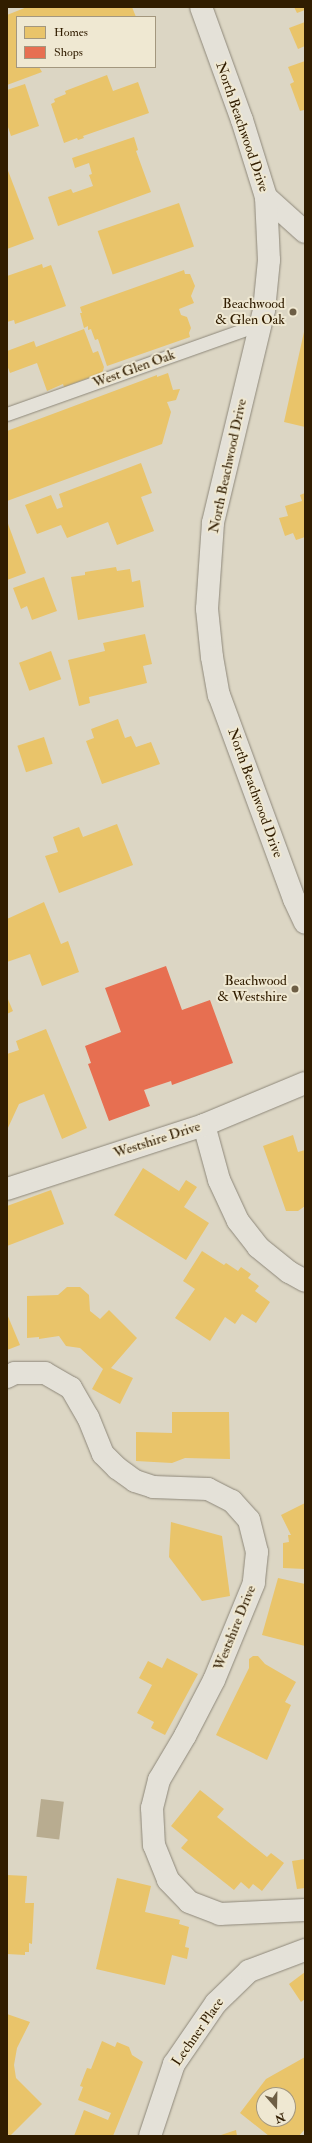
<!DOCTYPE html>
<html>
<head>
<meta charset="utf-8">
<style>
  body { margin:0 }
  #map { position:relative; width:312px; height:2143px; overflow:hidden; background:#dcd6c4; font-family:"IM FELL Double Pica",serif }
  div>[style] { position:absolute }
  .water>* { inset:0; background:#b8ac90; transform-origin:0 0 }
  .homes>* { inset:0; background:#e9c46a; transform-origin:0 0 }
  .shops>* { inset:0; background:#e76f51 }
  .roads { filter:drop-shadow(0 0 1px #8e887a) drop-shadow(0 0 1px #8e887a) }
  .lane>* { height:13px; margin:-6.5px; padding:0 6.5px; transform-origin:6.5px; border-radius:6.5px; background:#e4e1d8 }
  .street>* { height:22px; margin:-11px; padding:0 11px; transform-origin:11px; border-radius:11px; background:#e4e1d8 }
  .secondary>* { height:22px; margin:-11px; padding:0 11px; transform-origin:11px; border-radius:11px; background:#e4e1d8 }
  .dots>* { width:11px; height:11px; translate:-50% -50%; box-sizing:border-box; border:2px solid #efe8d2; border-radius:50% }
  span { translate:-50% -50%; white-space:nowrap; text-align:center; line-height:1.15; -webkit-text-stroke:4px #efe8d2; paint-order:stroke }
  .street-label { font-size:14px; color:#311d00 }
  .poi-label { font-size:14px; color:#311d00 }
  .right { translate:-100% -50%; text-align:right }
  .frame { position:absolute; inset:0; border:8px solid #311d00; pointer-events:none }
  .legend { position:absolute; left:16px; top:16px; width:140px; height:52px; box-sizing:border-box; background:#efe8d2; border:1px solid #a3977e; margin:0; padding:5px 7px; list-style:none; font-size:12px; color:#311d00 }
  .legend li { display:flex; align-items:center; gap:8px; height:20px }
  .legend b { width:20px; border:1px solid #a3977e }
  .north { position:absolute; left:256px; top:2087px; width:40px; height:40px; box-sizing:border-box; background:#efe8d2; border:1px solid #a3977e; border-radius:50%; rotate:160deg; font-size:11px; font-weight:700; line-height:16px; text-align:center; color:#311d00 }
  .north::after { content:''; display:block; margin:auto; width:14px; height:18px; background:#6d5e45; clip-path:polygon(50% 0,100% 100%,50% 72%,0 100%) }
</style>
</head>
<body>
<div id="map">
  <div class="water">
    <i style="left:41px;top:1799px;width:23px;height:38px;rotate:7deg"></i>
  </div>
  <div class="homes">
    <i style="clip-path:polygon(27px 7px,132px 7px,136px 17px,17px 17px,17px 67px,39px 67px,42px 72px,7px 85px,7px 15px)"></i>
    <i style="clip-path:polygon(294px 7px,305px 7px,305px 10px,297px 13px)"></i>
    <i style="clip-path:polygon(305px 22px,305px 46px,298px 49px,289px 28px)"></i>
    <i style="clip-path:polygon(305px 61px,305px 113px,304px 110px,300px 111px,290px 84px,294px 82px,288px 67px)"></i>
    <i style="clip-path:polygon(107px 75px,113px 91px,138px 82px,149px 113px,83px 136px,84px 138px,78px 140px,77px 138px,64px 143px,51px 104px,55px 102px,54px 99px,66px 94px,65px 91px)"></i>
    <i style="clip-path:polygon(25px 84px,39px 126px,11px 136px,7px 124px,7px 90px)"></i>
    <i style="clip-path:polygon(134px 137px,138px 150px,136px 151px,151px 192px,58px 226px,48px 197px,71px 189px,73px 193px,93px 186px,89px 175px,92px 174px,89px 163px,75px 168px,72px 158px)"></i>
    <i style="clip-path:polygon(7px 168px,34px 239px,7px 249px)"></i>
    <i style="left:179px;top:203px;width:46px;height:86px;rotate:71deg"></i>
    <i style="clip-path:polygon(42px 264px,43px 268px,51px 265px,66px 306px,15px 324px,14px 320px,7px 322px,7px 276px)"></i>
    <i style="clip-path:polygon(184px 270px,185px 274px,190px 274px,195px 286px,191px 296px,194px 303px,179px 309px,181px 315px,187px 317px,191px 328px,189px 333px,190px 337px,107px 366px,98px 339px,95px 340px,91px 329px,88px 330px,88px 326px,84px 328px,80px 313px,82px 313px,80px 307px)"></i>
    <i style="clip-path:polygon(84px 329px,93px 353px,98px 351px,104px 367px,103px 371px,99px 374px,64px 387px,63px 384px,47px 391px,37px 363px,10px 373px,7px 365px,7px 351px,34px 341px,36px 347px)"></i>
    <i style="clip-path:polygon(304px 332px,305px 332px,305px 427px,284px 422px)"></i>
    <i style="clip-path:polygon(168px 373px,173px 390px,180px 389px,176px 400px,167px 402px,171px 412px,162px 444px,7px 501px,7px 431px,157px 375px,157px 377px)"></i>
    <i style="clip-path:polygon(141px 463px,152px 493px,141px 497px,154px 531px,117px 545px,108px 522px,67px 538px,61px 525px,37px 534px,25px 505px,51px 495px,57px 509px,63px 507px,59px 494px)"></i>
    <i style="clip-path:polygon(305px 493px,305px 537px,296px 540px,293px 533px,285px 536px,279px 518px,288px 516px,285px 506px,302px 501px,300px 495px)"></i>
    <i style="clip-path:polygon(7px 521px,26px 573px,7px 580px)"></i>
    <i style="clip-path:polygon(116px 567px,117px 571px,130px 569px,132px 582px,140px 580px,144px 607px,78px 620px,71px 577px,85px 575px,85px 572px)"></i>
    <i style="clip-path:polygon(44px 577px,57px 611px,32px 620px,27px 606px,21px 609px,13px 588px)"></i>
    <i style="clip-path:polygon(145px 634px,152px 664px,143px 666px,147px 683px,89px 697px,90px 703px,79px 706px,68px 660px,105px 651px,103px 643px)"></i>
    <i style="left:51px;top:651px;width:30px;height:34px;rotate:70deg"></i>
    <i style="clip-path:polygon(118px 719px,125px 738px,131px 736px,136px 747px,151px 742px,160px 764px,102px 784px,86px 741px,94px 738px,91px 729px)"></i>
    <i style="left:44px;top:737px;width:28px;height:28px;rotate:72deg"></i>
    <i style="clip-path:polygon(117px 824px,133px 865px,59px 893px,45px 856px,58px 852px,53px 837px,79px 827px,83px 837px)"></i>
    <i style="clip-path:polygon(44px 902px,61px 944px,68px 941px,79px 972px,42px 986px,30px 954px,7px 962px,7px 919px)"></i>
    <i style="clip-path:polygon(7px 997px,13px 1011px,7px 1014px)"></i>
    <i style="clip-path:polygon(46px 1029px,87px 1128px,62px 1139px,44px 1094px,19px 1104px,7px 1130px,7px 1054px,19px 1050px,16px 1041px)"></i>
    <i style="clip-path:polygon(293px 1135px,298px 1152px,305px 1150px,305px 1206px,298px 1211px,286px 1211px,263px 1146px)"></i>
    <i style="clip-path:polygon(143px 1168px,179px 1191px,186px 1180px,197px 1187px,184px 1207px,209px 1223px,186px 1260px,114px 1215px)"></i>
    <i style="clip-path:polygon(51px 1190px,64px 1224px,7px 1246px,7px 1206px)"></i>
    <i style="clip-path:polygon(202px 1251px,224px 1265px,226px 1263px,238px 1271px,241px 1267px,251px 1274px,248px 1278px,259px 1286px,255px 1291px,270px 1302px,256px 1323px,242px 1314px,235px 1324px,225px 1317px,210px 1341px,175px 1318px,195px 1289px,183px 1281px)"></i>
    <i style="clip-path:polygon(67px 1287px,80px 1287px,89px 1295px,90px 1311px,100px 1319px,109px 1310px,137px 1338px,111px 1368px,133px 1378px,120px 1404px,92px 1389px,103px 1369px,80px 1348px,66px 1346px,59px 1336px,39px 1339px,39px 1337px,27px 1338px,27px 1296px,58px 1295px)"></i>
    <i style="clip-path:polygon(7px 1314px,20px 1345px,7px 1350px)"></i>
    <i style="clip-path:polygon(172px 1412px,229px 1412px,230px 1459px,185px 1458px,172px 1463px,136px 1461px,136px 1432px,172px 1433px)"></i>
    <i style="clip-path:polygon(305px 1503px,305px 1569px,283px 1568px,283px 1543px,289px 1542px,288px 1535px,291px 1535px,281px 1515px)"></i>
    <i style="clip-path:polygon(171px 1522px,222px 1536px,230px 1596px,202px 1601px,169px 1557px)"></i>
    <i style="clip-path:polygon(278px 1578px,305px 1584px,305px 1646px,262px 1635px)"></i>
    <i style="clip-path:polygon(253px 1656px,258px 1656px,265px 1664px,296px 1682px,285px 1702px,291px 1705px,267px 1760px,216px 1735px,249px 1668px,249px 1659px)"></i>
    <i style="clip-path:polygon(167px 1658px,198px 1674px,165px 1735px,151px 1728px,154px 1722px,137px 1713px,152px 1685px,139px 1678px,148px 1661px,162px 1668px)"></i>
    <i style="clip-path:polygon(200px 1790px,224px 1809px,217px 1817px,267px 1857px,271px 1853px,284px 1863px,262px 1891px,253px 1884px,249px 1889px,241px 1882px,234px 1890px,181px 1848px,188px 1840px,171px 1826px)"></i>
    <i style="clip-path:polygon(305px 1859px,305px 1888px,297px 1889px,292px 1861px)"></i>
    <i style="clip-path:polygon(7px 1875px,27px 1876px,25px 1903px,34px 1903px,32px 1944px,29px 1943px,29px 1952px,25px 1952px,25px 1955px,7px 1954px)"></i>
    <i style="clip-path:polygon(117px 1878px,151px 1886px,145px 1912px,180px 1920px,179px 1924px,189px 1927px,185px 1947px,189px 1948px,187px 1959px,172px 1955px,165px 1985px,96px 1969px)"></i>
    <i style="clip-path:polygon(305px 1972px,305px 1999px,301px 2002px,289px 1984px)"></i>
    <i style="clip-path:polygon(7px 2014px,30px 2022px,17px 2048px,14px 2065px,16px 2078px,42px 2104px,10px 2136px,7px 2133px)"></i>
    <i style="clip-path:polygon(102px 2041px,115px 2047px,117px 2042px,129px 2047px,132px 2055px,143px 2062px,113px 2136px,74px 2136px,84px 2110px,108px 2120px,111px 2113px,78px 2100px,83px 2087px,80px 2086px,87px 2068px,91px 2069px)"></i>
    <i style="clip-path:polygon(evenodd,305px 2057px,305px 2129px,299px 2136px,269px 2136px,240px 2113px,266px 2079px,305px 2057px,264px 2095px,288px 2095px,288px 2119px,264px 2119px,264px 2095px)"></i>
    <i style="clip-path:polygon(236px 2130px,237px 2136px,218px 2136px)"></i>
  </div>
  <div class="shops">
    <i style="clip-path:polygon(166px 966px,182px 1010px,210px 1000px,233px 1063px,172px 1085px,171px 1081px,144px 1090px,150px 1106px,109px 1121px,88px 1064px,91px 1063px,85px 1046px,121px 1032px,105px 988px)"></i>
  </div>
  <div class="roads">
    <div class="lane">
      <i style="left:7px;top:414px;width:269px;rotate:-19.6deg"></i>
    </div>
    <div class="street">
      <i style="left:266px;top:197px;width:52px;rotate:41.9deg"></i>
      <i style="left:204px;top:1125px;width:57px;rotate:74.7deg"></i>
      <i style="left:219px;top:1180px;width:45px;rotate:65.1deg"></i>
      <i style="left:238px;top:1221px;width:33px;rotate:52deg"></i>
      <i style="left:258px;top:1247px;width:40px;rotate:39deg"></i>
      <i style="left:289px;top:1272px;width:18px;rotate:29deg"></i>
      <i style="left:7px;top:1189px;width:207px;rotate:-18deg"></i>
      <i style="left:204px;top:1125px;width:109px;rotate:-22.6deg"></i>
      <i style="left:7px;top:1377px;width:9px;rotate:-27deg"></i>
      <i style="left:15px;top:1373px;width:30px"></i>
      <i style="left:45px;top:1373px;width:30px;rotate:30deg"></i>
      <i style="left:71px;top:1388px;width:34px;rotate:60deg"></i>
      <i style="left:88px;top:1417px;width:40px;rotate:68deg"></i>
      <i style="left:103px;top:1454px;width:20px;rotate:45deg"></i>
      <i style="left:117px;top:1468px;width:22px;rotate:36deg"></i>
      <i style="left:135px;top:1481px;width:19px;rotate:18deg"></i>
      <i style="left:153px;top:1487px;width:55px;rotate:2.1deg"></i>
      <i style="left:208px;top:1489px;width:27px;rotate:27deg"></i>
      <i style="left:232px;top:1501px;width:25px;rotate:48deg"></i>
      <i style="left:249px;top:1520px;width:33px;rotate:76deg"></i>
      <i style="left:257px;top:1552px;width:31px;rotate:96deg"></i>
      <i style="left:254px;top:1583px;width:105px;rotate:112.4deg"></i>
      <i style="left:214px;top:1680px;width:63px;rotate:117.4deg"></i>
      <i style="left:185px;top:1736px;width:51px;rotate:120.6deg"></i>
      <i style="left:159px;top:1780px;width:29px;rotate:104deg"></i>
      <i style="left:152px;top:1808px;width:37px;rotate:87deg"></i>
      <i style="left:154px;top:1845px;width:38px;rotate:68deg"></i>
      <i style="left:168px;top:1880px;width:30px;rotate:46deg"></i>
      <i style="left:189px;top:1902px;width:33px;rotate:21deg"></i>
      <i style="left:220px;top:1914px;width:85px;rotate:-2.7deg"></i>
      <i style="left:150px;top:2136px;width:76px;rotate:-71.6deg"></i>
      <i style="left:174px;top:2064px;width:74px;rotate:-55.5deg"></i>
      <i style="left:216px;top:2003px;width:46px;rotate:-44.1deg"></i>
      <i style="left:249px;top:1971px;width:60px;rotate:-20.6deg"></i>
    </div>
    <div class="secondary">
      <i style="left:201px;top:7px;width:120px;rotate:70.1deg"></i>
      <i style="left:242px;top:120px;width:81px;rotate:72.7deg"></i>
      <i style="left:266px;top:197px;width:63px;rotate:87.3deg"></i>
      <i style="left:269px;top:260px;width:50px;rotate:95.7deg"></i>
      <i style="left:264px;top:310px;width:219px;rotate:103.5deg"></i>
      <i style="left:213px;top:523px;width:86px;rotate:94deg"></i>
      <i style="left:207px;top:609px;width:48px;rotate:84.1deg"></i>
      <i style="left:212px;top:657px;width:39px;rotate:80deg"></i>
      <i style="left:219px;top:695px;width:217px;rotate:69.8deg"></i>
      <i style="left:294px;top:899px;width:26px;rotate:65deg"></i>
    </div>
  </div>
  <div class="dots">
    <i style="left:293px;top:312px;background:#6d5e45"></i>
    <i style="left:295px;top:989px;background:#6d5e45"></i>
  </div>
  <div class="street-label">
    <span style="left:242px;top:127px;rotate:71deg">North Beachwood Drive</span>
    <span style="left:134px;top:369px;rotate:-20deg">West Glen Oak</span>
    <span style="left:228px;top:466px;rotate:-78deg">North Beachwood Drive</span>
    <span style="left:255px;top:793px;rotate:70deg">North Beachwood Drive</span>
    <span style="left:157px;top:1140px;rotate:-18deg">Westshire Drive</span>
    <span style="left:235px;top:1628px;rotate:-68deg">Westshire Drive</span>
    <span style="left:198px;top:2032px;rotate:-55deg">Lechner Place</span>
  </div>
  <div class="poi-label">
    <span class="right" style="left:285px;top:312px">Beachwood<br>&amp; Glen Oak</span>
    <span class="right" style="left:287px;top:989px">Beachwood<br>&amp; Westshire</span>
  </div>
  <div class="frame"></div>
  <ul class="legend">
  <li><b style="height:11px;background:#e9c46a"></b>Homes</li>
  <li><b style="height:11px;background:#e76f51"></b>Shops</li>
  </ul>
  <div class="north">N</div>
</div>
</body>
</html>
